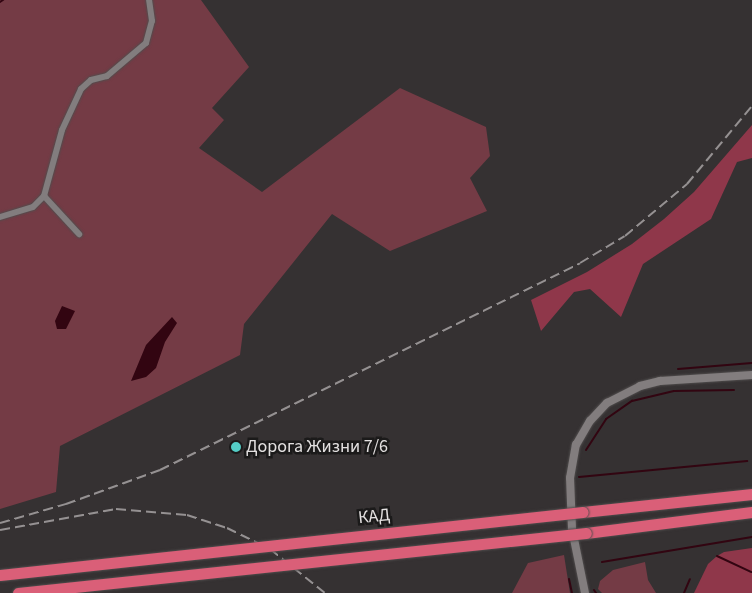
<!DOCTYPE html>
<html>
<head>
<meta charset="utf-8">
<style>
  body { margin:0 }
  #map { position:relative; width:752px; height:593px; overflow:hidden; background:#353132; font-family:"Source Sans 3",sans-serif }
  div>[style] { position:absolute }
  .green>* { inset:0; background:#743b45 }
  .forest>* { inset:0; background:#8f374a }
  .water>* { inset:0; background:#320511 }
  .stream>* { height:2px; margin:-1px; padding:0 1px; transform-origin:1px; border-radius:1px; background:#320511 }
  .roads { filter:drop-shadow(0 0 1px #504d4d) drop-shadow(0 0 1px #504d4d) }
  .minor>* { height:6px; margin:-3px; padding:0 3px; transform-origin:3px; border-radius:3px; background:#827d7e }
  .tertiary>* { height:8px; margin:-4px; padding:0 4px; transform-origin:4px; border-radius:4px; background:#827d7e }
  .motorway>* { height:11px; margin:-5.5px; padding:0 5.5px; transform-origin:5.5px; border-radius:5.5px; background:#da5f78 }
  .rail>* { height:2px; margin-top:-1px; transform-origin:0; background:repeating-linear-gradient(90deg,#959192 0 10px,transparent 0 15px) }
  .bridges { filter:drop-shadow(0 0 1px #504d4d) drop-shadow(0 0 1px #504d4d) }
  .motorway-bridge>* { height:11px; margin:-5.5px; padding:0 5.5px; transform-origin:5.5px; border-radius:5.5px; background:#da5f78 }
  .dots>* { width:14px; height:14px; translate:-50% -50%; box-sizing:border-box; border:2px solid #1b1a1a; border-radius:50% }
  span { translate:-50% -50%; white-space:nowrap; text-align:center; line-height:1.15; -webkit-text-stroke:5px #1b1a1a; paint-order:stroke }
  .poi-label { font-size:18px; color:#e3e0e0 }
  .left { translate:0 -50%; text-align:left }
  .street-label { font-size:18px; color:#e3e0e0 }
</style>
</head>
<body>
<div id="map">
  <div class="green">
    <i style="clip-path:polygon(0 0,201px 0,249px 67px,212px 108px,224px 120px,199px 148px,262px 192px,400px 88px,486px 127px,490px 156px,470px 178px,487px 211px,390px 251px,332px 214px,244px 324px,240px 355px,60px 446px,56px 492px,0 509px)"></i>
    <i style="clip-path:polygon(564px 555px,570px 593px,512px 593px,528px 563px)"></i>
    <i style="clip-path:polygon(645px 562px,648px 580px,656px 593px,602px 593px,598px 589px,600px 581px,613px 570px)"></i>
  </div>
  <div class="forest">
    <i style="clip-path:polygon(752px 125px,752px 158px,737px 162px,711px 219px,643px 264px,621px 317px,590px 289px,574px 292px,541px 331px,531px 300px,587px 272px,632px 244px,664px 219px,694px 192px)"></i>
    <i style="clip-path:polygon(752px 548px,752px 593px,694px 593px,708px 564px,717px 556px,724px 552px)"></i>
  </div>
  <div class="water">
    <i style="clip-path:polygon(62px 306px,75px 311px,66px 329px,57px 329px,55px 321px)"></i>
    <i style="clip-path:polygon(172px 317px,177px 323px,165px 342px,156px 368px,146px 377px,131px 381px,146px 345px)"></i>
  </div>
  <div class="stream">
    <i style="left:0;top:2px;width:4px;rotate:-34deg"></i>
    <i style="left:678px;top:369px;width:74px;rotate:-4.6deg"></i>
    <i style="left:586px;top:450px;width:37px;rotate:-57deg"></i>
    <i style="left:606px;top:419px;width:32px;rotate:-35deg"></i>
    <i style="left:632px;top:401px;width:43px;rotate:-13.4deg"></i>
    <i style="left:674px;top:391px;width:60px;rotate:-1deg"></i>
    <i style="left:579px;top:477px;width:169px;rotate:-5.4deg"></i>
    <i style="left:717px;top:556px;width:38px;rotate:25deg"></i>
    <i style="left:602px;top:562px;width:152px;rotate:-9.5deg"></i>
    <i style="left:569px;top:579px;width:14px;rotate:78deg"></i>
    <i style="left:594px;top:590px;width:4px;rotate:56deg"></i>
    <i style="left:684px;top:593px;width:15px;rotate:-67deg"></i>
  </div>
  <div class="roads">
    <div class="minor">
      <i style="left:44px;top:196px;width:52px;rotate:47.4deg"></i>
      <i style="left:0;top:217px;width:34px;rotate:-17deg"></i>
      <i style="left:33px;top:207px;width:16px;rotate:-45deg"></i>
      <i style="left:44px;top:196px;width:68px;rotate:-74.7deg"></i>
      <i style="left:62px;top:130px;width:45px;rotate:-65.1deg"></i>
      <i style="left:81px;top:89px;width:13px;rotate:-42deg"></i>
      <i style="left:91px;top:80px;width:16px;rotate:-14deg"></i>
      <i style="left:107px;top:76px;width:51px;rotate:-40.2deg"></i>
      <i style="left:146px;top:43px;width:23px;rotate:-75deg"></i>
      <i style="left:152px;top:21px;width:21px;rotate:-98deg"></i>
    </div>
    <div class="tertiary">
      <i style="left:585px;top:593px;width:65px;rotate:-101.5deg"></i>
      <i style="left:572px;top:529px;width:51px;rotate:-92.2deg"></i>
      <i style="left:570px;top:478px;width:34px;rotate:-80deg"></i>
      <i style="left:576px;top:445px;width:28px;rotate:-60deg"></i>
      <i style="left:590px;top:421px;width:25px;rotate:-47deg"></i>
      <i style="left:607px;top:403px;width:37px;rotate:-27deg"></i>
      <i style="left:640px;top:386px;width:21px;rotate:-14deg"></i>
      <i style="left:660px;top:381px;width:92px;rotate:-3.7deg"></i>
    </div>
    <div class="motorway">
      <i style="left:583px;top:512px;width:170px;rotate:-6.1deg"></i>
      <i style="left:586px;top:533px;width:167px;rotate:-7.2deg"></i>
    </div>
  </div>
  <div class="rail">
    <i style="left:0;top:523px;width:69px;rotate:-16.1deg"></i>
    <i style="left:66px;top:504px;width:100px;rotate:-19.9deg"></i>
    <i style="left:160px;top:470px;width:468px;rotate:-26.2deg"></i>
    <i style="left:580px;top:263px;width:52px;rotate:-31deg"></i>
    <i style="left:625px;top:236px;width:81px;rotate:-40deg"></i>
    <i style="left:687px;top:184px;width:102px;rotate:-50.2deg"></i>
    <i style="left:0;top:530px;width:118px;rotate:-10.3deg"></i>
    <i style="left:116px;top:509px;width:71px;rotate:4.8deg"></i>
    <i style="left:187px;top:515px;width:42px;rotate:18deg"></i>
    <i style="left:227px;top:528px;width:48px;rotate:26deg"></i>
    <i style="left:270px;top:549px;width:70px;rotate:38.7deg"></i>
  </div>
  <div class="bridges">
    <div class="motorway-bridge">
      <i style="left:0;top:575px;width:586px;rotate:-6.17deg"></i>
      <i style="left:18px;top:593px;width:571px;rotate:-6.03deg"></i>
    </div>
  </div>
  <div class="dots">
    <i style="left:236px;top:447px;background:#54cdc6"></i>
  </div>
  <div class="poi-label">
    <span class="left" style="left:246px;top:447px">Дорога Жизни 7/6</span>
  </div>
  <div class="street-label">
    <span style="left:374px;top:517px;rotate:-6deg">КАД</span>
  </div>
</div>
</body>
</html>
